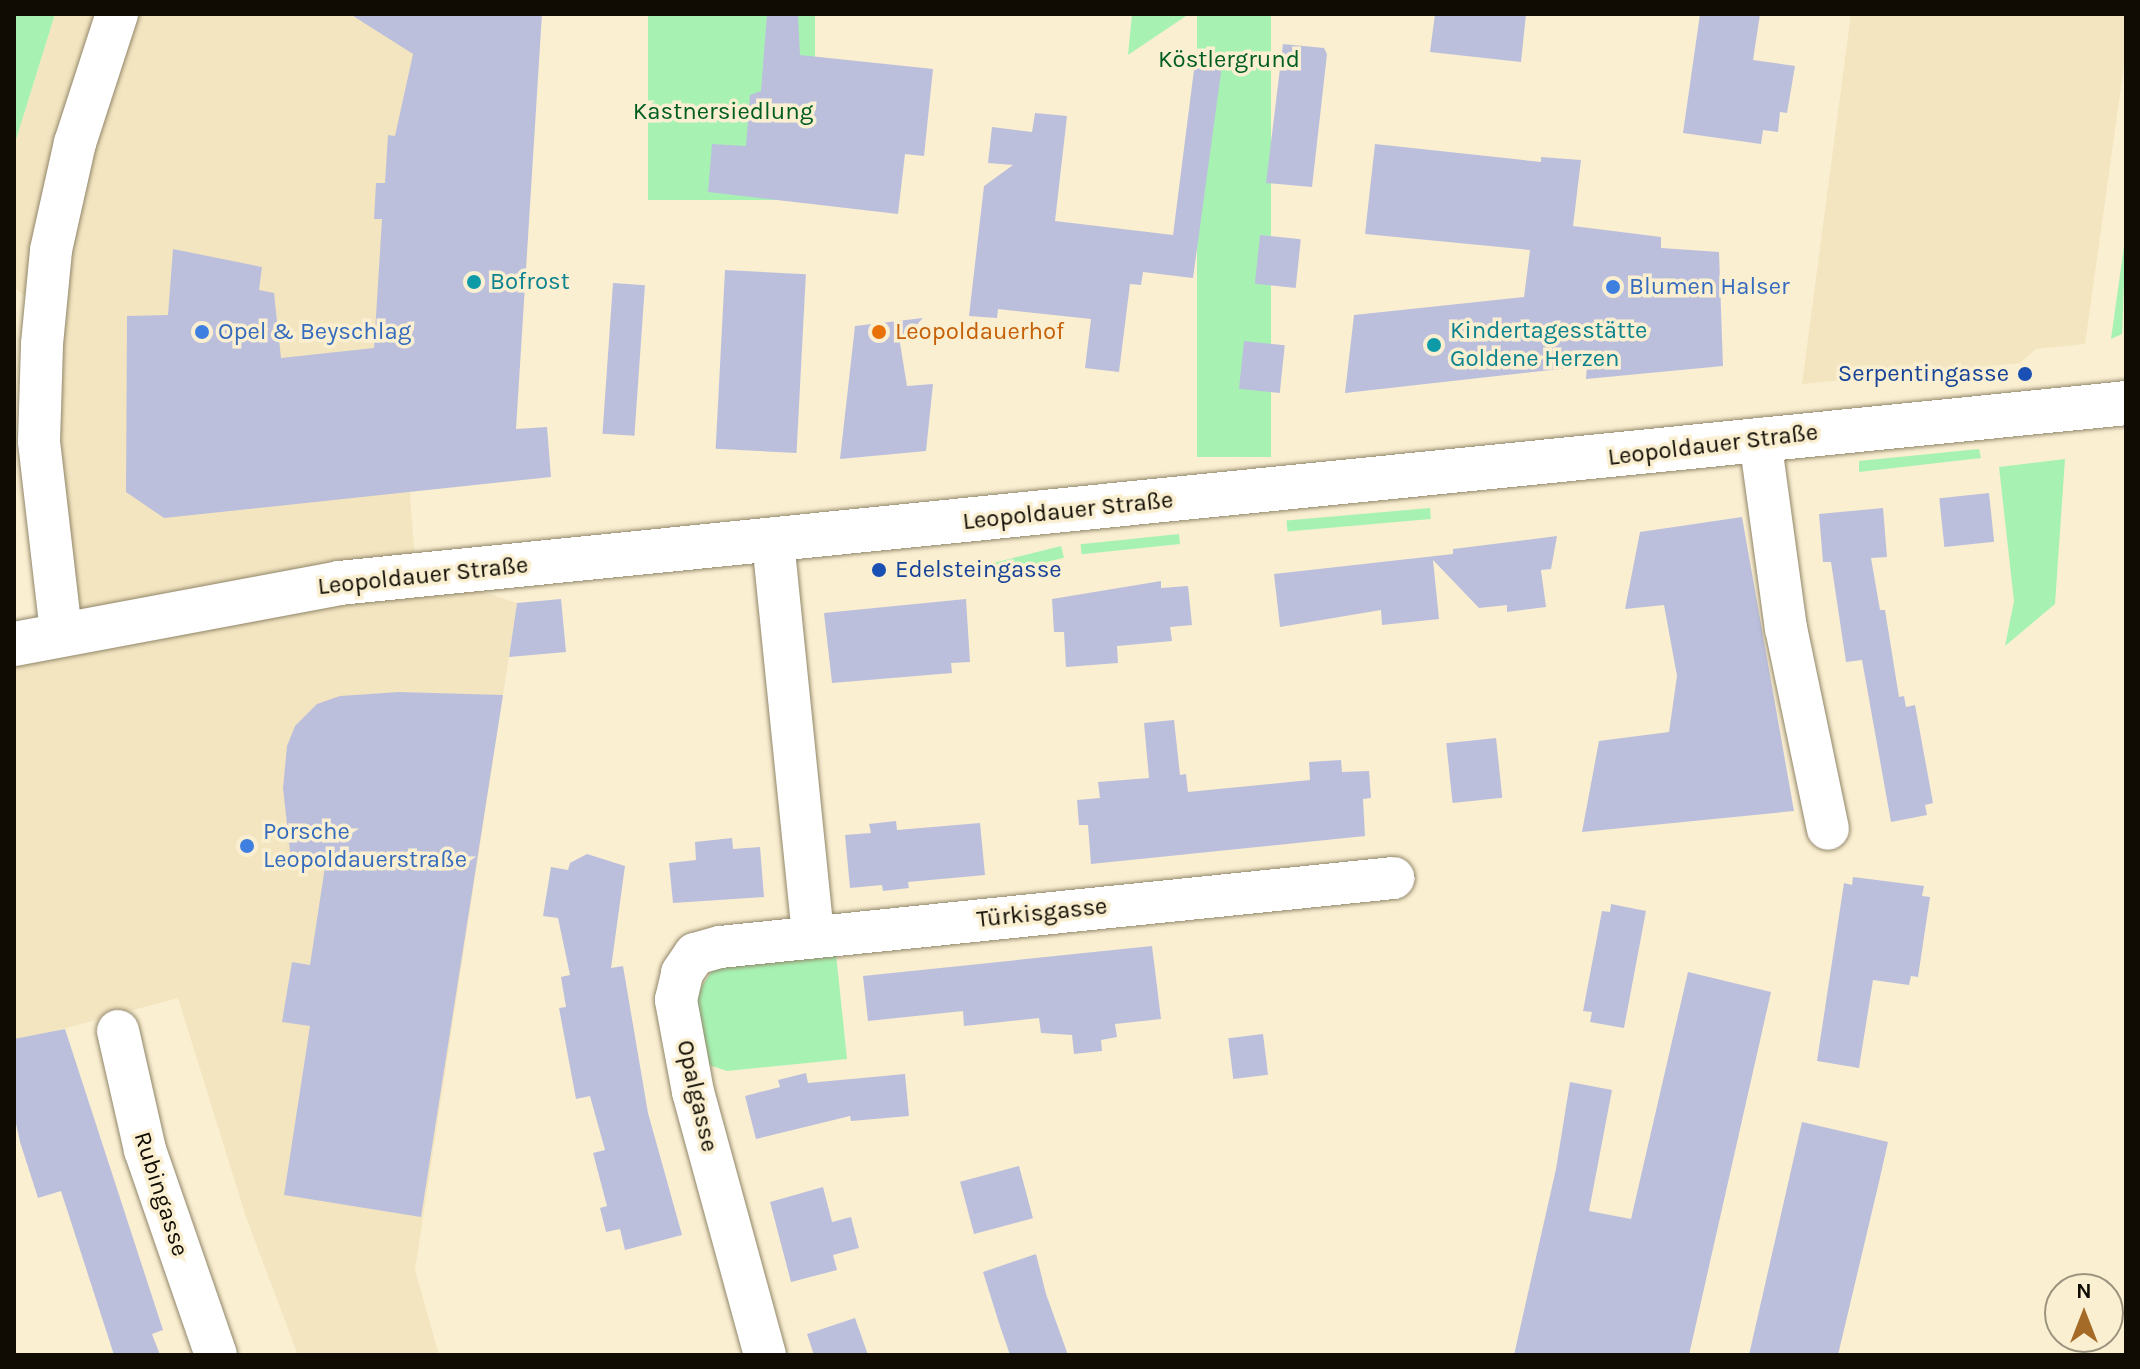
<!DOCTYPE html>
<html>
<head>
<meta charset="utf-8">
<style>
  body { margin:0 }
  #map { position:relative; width:2140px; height:1369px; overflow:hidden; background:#faefd1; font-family:Karla,sans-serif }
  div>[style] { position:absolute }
  .built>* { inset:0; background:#f3e5c0 }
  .green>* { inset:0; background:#a7f2b3; transform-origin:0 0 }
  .building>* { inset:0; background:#bcbfdc; transform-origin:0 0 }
  .roads { filter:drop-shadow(0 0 2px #91866a) drop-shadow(0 0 2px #91866a) }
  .minor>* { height:42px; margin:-21px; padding:0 21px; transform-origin:21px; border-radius:21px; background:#fff }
  .major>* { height:44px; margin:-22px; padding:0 22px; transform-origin:22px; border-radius:22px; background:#fff }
  .dots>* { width:22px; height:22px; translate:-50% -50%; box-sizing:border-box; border:4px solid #faefd1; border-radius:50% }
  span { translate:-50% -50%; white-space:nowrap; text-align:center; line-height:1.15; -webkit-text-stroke:7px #faefd1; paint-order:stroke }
  .park-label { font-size:24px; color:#005d22 }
  .culture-label { font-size:24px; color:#0d838f }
  .left { translate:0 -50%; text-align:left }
  .shop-label { font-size:24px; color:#366cbe }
  .food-label { font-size:24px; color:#c56008 }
  .transit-label { font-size:24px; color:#164399 }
  .right { translate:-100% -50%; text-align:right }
  .street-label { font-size:24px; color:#100c03 }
  .frame { position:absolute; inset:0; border:16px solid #100c03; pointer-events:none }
  .north { position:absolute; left:2044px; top:1273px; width:80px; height:80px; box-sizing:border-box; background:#faefd1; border:2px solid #9c947f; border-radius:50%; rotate:0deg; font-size:22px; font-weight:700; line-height:32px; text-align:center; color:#100c03 }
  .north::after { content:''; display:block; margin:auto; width:28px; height:36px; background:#a36b27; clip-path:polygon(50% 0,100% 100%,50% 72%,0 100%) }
</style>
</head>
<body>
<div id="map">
  <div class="built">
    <i style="clip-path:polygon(55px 14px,442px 14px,410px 497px,416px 570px,517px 603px,415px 1270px,439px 1355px,298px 1355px,246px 1217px,178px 998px,14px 1042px,14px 652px,57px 637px,37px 307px,14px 287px,14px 146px)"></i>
    <i style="clip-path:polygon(1851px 14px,2126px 14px,2126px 52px,2085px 344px,2036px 349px,2020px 363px,1802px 384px)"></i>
  </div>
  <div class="green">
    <i style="clip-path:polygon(14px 14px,55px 14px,14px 146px)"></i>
    <i style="left:648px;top:14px;width:167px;height:186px"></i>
    <i style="clip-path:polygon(1132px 14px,1189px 14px,1128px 55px)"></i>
    <i style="left:1197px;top:14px;width:74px;height:443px"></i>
    <i style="clip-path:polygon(2126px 232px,2122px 334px,2111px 339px)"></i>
    <i style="clip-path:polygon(1979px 449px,1981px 458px,1859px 472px,1859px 461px)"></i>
    <i style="clip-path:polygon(2065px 459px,2055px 604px,2005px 646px,2014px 601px,1999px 467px)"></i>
    <i style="left:1430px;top:508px;width:11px;height:144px;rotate:85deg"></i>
    <i style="left:1179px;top:534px;width:10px;height:99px;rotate:84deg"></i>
    <i style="left:1061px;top:546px;width:12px;height:73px;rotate:76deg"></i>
    <i style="clip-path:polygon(836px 954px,847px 1059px,727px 1071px,703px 1063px,692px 1001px,714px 968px)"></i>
  </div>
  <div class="building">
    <i style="clip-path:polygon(350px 14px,542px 14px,516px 429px,547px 427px,551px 477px,164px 518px,126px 492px,127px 316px,168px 315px,173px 249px,262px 267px,259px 290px,274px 293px,281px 358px,374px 348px,382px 219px,374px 219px,376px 183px,385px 183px,388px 135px,395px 136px,413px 54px)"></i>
    <i style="clip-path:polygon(767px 14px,798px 15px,800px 55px,933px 69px,924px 156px,905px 154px,898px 214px,708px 192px,712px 144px,746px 146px,750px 95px,761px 91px)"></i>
    <i style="clip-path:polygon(1435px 14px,1526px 14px,1521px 62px,1430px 52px)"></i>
    <i style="clip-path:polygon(1700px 14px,1760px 14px,1753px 60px,1795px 66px,1787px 113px,1780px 112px,1778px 132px,1763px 130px,1761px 144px,1683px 133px)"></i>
    <i style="clip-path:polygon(1283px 44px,1324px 48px,1327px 54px,1312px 187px,1266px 183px)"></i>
    <i style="clip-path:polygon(1196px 54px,1223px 58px,1193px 278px,1143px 272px,1141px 285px,1130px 284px,1119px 372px,1085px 368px,1091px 319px,998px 309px,997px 318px,969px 316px,984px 186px,1013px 165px,988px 163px,992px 127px,1032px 132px,1035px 113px,1067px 116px,1055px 221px,1173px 235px)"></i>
    <i style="clip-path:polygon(1375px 144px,1541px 162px,1541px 157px,1581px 160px,1573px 226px,1661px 237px,1661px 248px,1719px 252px,1723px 366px,1586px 379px,1587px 366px,1345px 393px,1354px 315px,1524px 297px,1530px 250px,1365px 234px)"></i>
    <i style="left:1260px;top:235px;width:41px;height:49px;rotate:6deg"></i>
    <i style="left:725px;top:270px;width:81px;height:179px;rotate:3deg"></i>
    <i style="left:613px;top:283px;width:32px;height:151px;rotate:4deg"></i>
    <i style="clip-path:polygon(923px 318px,900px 343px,907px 386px,933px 384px,926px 451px,840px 459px,855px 326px)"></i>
    <i style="left:1244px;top:341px;width:41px;height:48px;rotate:6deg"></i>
    <i style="left:1989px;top:493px;width:49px;height:50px;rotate:84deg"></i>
    <i style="clip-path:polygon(1883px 508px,1887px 557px,1871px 558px,1880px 610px,1885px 610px,1899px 697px,1904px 696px,1906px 707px,1915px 705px,1933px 803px,1925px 805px,1927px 815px,1891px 822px,1862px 660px,1846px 662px,1831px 562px,1823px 562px,1819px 514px)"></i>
    <i style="clip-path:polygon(1742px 517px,1794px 811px,1582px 832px,1599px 741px,1669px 732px,1677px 676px,1664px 605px,1625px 609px,1640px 532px)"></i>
    <i style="clip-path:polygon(1557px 536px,1551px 569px,1541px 570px,1546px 607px,1507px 612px,1507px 605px,1479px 608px,1433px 560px,1439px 619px,1382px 625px,1381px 610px,1280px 627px,1274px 574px,1453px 554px,1453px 549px)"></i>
    <i style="clip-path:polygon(1161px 581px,1161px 588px,1188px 586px,1192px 625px,1170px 627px,1172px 641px,1117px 646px,1118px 663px,1066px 667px,1064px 632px,1054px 632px,1052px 599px)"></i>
    <i style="clip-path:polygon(561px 599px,566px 652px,509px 657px,517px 603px)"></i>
    <i style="clip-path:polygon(966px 599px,970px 662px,951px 663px,952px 673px,832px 683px,824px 613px)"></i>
    <i style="clip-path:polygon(399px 692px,503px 695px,421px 1217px,284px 1195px,310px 1026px,282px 1022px,292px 962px,310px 965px,325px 867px,291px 861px,283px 788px,287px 746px,295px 726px,317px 704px,340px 696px)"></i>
    <i style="clip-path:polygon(1174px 720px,1180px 775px,1186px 774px,1188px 792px,1310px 780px,1309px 762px,1341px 760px,1342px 772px,1369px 771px,1371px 798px,1363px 799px,1365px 836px,1091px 864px,1088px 825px,1079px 825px,1077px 800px,1100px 798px,1098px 782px,1149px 778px,1144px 723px)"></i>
    <i style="left:1496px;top:738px;width:60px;height:50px;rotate:84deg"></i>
    <i style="clip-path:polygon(896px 821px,897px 830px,980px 823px,985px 875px,908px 882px,909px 888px,883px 891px,882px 885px,850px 888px,845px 835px,871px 833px,869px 824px)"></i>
    <i style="clip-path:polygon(732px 838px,733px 849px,760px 847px,764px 897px,673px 903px,669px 863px,696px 860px,695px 842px)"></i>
    <i style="clip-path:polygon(587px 854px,625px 866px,611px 968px,623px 966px,648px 1113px,682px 1235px,625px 1250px,620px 1229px,606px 1232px,600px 1208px,607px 1206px,593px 1153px,605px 1150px,590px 1096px,576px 1099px,559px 1008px,566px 1007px,561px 977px,570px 975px,558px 918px,543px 916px,551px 867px,568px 870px,570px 863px)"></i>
    <i style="clip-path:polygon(1853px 877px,1924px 886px,1922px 896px,1930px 897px,1918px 977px,1911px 976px,1909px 985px,1873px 980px,1859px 1068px,1817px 1061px,1844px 883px,1852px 885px)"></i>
    <i style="clip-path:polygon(1611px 904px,1646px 911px,1624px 1028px,1590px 1022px,1592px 1012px,1583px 1011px,1602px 911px,1610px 912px)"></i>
    <i style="clip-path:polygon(1152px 946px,1161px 1019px,1115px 1024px,1117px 1037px,1101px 1040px,1102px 1051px,1074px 1054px,1072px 1035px,1041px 1033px,1039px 1018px,964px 1026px,963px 1011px,868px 1021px,863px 976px)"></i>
    <i style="clip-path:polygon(1688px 972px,1771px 992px,1689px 1355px,1514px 1355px,1556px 1169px,1570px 1082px,1612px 1090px,1589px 1211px,1631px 1219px)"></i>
    <i style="clip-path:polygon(65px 1029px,163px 1330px,152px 1334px,160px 1355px,114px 1355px,61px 1191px,38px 1198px,20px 1142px,14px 1114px,14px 1039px)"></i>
    <i style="left:1263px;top:1034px;width:41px;height:35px;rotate:83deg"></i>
    <i style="clip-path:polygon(806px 1073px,808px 1083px,905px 1074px,909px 1116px,851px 1121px,850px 1116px,756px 1139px,745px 1096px,780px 1087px,778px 1080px)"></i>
    <i style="clip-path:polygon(1802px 1122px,1888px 1142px,1879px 1182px,1838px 1355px,1749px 1355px)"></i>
    <i style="left:1019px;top:1166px;width:54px;height:61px;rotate:75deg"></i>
    <i style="clip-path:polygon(823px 1187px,832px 1222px,851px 1217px,859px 1248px,833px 1255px,837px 1270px,791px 1282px,770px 1202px)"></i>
    <i style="clip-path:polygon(1036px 1254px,1046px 1294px,1068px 1355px,1010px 1355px,999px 1323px,983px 1272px)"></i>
    <i style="clip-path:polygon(855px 1318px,868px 1355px,814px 1355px,807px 1334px)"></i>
  </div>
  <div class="roads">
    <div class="minor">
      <i style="left:1760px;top:439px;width:191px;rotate:82.2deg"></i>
      <i style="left:1786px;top:628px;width:205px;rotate:78.2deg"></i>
      <i style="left:773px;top:541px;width:398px;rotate:84.2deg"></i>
      <i style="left:61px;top:632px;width:192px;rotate:-96.6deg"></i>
      <i style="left:39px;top:441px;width:97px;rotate:-88.2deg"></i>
      <i style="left:42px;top:344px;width:94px;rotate:-84.5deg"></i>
      <i style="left:51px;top:250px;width:110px;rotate:-77.4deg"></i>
      <i style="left:75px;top:143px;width:136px;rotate:-72deg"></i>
      <i style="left:118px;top:1031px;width:122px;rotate:77.2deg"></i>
      <i style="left:145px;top:1150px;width:217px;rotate:70.9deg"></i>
      <i style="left:765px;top:1355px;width:273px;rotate:-105.3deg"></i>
      <i style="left:693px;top:1092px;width:94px;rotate:-100.5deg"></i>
      <i style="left:676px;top:1000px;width:28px;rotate:-77deg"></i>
      <i style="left:682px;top:973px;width:23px;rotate:-56deg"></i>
      <i style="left:695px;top:954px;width:26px;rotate:-16deg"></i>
      <i style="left:720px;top:947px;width:677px;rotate:-5.85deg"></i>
    </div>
    <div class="major">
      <i style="left:14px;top:644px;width:331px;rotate:-10.6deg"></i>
      <i style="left:339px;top:583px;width:1796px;rotate:-5.75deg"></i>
    </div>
  </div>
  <div class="dots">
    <i style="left:474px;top:282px;background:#0f9aa8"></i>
    <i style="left:1613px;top:287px;background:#3f7fe0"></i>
    <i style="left:202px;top:332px;background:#3f7fe0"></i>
    <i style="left:879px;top:332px;background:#e8710a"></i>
    <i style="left:1434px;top:345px;background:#0f9aa8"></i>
    <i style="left:2025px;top:374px;background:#1a4fb4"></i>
    <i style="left:879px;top:570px;background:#1a4fb4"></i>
    <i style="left:247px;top:846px;background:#3f7fe0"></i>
  </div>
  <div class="park-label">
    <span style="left:1229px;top:60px">Köstlergrund</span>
    <span style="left:723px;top:112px">Kastnersiedlung</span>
  </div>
  <div class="culture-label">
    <span class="left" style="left:490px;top:282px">Bofrost</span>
    <span class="left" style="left:1450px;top:345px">Kindertagesstätte<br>Goldene Herzen</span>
  </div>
  <div class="shop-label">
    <span class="left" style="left:1629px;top:287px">Blumen Halser</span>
    <span class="left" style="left:218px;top:332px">Opel &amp; Beyschlag</span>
    <span class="left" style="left:263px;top:846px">Porsche<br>Leopoldauerstraße</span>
  </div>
  <div class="food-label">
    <span class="left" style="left:895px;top:332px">Leopoldauerhof</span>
  </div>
  <div class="transit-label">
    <span class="right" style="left:2009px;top:374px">Serpentingasse</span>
    <span class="left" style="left:895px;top:570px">Edelsteingasse</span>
  </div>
  <div class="street-label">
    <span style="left:1713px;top:445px;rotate:-7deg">Leopoldauer Straße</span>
    <span style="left:1068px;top:511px;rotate:-6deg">Leopoldauer Straße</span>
    <span style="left:423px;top:576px;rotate:-6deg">Leopoldauer Straße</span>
    <span style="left:1042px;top:913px;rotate:-6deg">Türkisgasse</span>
    <span style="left:697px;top:1096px;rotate:77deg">Opalgasse</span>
    <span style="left:161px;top:1194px;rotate:72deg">Rubingasse</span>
  </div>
  <div class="frame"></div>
  <div class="north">N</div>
</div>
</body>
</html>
